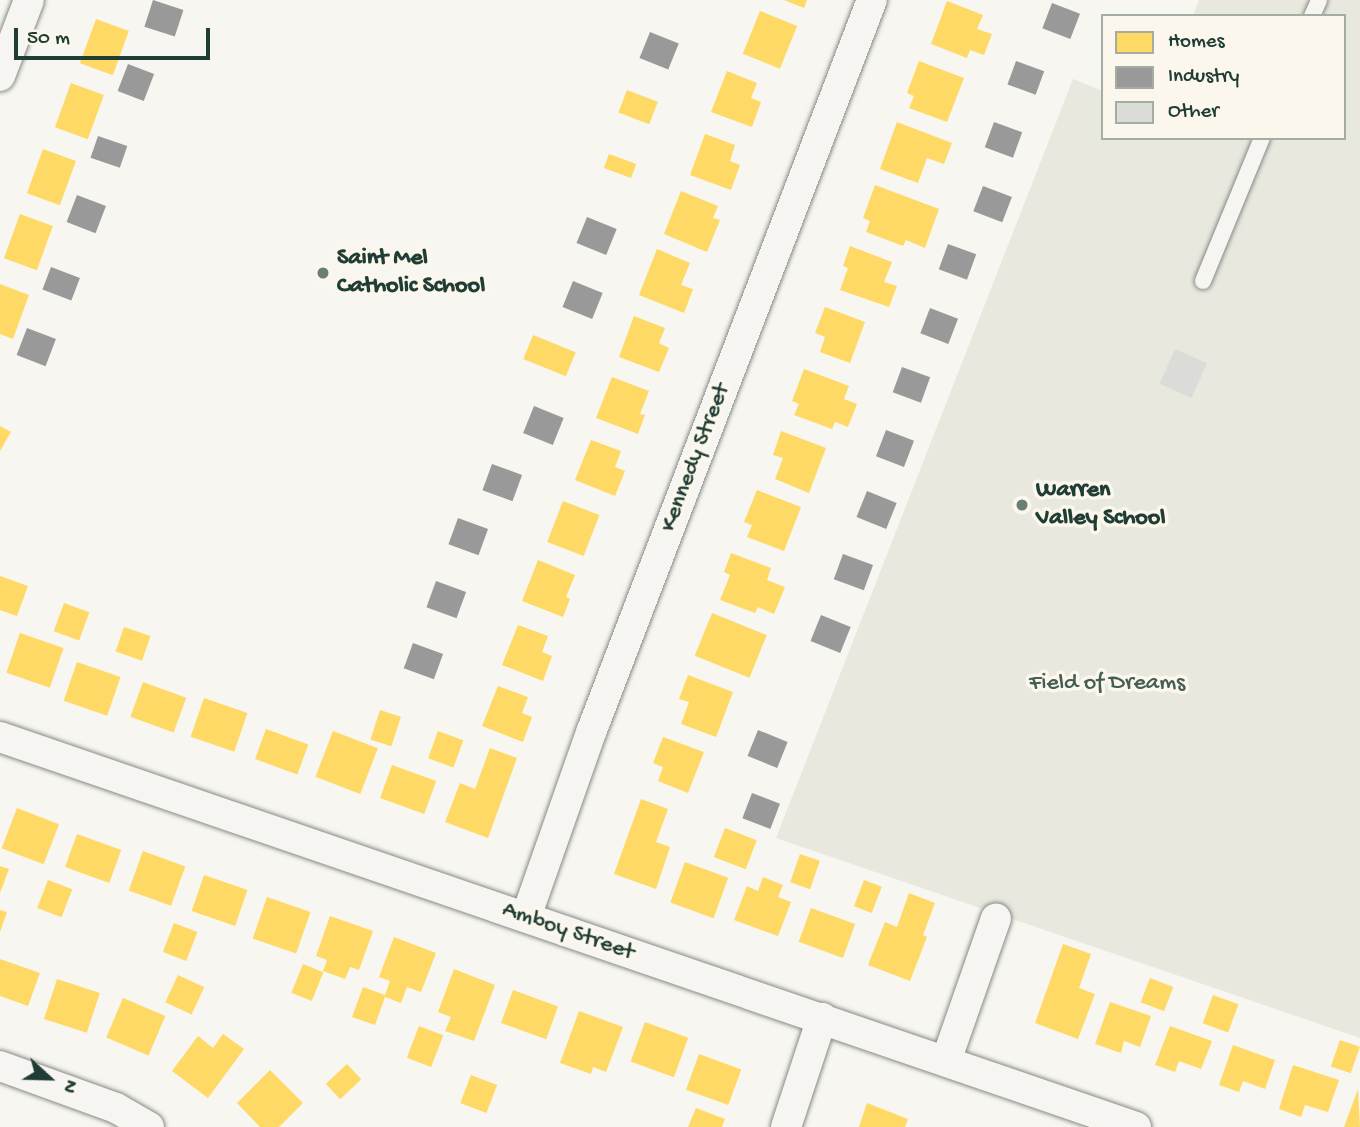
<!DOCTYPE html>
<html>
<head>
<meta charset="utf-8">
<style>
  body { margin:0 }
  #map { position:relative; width:1360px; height:1127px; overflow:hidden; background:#f8f6f0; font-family:"Gochi Hand",sans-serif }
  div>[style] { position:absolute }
  .green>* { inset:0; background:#e8e8df }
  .homes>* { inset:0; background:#ffd966; transform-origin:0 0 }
  .industry>* { inset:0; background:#999; transform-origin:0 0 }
  .building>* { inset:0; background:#dbdbd7; transform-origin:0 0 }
  .roads { filter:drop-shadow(0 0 2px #868b86) drop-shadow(0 0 2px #868b86) }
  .service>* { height:16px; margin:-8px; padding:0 8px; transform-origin:8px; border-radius:8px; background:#f6f5f1 }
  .minor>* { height:30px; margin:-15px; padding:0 15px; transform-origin:15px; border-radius:15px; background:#f6f5f1 }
  .dots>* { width:19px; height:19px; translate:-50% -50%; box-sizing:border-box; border:4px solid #fbf7ec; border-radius:50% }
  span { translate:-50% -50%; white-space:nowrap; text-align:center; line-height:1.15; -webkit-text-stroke:7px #fbf7ec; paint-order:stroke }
  .poi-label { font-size:24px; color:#1f3d34; font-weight:700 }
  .left { translate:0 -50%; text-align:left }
  .street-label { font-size:24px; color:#1f3d34 }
  .park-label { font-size:24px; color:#455d53 }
  .legend { position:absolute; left:1101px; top:14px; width:245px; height:126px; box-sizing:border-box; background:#fbf7ec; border:2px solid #a3ada2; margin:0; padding:9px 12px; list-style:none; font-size:21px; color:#1f3d34 }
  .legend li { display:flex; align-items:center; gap:14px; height:35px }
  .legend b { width:35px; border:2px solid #a3ada2 }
  .north { position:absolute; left:14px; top:1043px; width:70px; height:70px; -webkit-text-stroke:5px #fbf7ec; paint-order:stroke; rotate:112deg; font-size:19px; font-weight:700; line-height:28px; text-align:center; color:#1f3d34 }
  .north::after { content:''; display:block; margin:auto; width:24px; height:32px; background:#1f3d34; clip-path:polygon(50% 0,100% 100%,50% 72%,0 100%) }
  .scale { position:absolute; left:14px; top:28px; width:196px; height:32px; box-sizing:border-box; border:4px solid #1f3d34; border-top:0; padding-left:9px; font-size:21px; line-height:24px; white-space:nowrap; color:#1f3d34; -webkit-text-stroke:5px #fbf7ec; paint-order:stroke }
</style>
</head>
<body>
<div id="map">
  <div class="green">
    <i style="clip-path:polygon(1199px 0,1360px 0,1360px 1038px,776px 838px,1073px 79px,1103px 91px,1103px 138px,1344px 138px,1344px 16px,1193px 16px)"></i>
  </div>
  <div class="homes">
    <i style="clip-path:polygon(784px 0,807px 0,804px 8px)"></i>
    <i style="clip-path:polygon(947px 1px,983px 15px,977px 29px,992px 34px,984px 55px,970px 50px,967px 58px,931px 44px)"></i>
    <i style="left:760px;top:11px;width:40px;height:46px;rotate:22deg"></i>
    <i style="left:96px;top:19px;width:35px;height:47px;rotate:20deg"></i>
    <i style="clip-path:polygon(919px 61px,964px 78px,947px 122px,909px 108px,914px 96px,907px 93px)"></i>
    <i style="clip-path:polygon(727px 71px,757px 83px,751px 98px,761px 102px,752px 127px,711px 112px)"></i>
    <i style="left:71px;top:83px;width:35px;height:47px;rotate:20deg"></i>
    <i style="left:627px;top:90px;width:33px;height:24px;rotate:21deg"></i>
    <i style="clip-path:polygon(897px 122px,952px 143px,944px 164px,927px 158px,918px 183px,880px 169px)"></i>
    <i style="clip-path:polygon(705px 134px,735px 145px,730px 161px,740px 165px,731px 190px,690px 175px)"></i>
    <i style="left:43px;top:149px;width:35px;height:47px;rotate:20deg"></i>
    <i style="left:609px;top:154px;width:29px;height:15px;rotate:20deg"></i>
    <i style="clip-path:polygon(875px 185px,939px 209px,925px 248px,906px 240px,903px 246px,866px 232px,870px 221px,863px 218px)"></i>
    <i style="clip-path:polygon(681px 191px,718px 206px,713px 218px,720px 220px,707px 252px,664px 234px)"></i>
    <i style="left:20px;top:214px;width:35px;height:47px;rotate:20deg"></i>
    <i style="clip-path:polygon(850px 246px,892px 262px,884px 282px,897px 286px,889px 307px,840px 290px,848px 268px,843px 266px)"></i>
    <i style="clip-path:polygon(657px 249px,690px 263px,681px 285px,693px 289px,684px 313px,639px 295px)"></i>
    <i style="clip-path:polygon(0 284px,29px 295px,13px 339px,0 334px)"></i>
    <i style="clip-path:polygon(825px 307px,865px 322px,850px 363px,820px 352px,825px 337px,815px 333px)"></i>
    <i style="clip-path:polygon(634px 316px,665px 328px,659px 343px,669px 348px,659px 372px,619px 357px)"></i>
    <i style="left:533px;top:335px;width:46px;height:26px;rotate:22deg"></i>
    <i style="clip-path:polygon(804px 369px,849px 386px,844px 399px,857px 404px,848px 427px,835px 422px,832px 429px,794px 415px,799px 404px,792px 401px)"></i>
    <i style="clip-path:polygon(612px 377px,649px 391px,640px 414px,645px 415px,638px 434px,596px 418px)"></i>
    <i style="clip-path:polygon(0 426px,11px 432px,0 451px)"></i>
    <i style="clip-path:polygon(781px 431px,826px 448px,809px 493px,775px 479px,783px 458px,773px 455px)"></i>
    <i style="clip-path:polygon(591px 440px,621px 451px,615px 467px,625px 471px,615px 496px,575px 480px)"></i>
    <i style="clip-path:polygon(757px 490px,801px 507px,784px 551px,747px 537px,752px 525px,744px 522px)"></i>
    <i style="left:563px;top:501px;width:39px;height:44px;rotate:21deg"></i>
    <i style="clip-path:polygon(731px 553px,771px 568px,767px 580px,785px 587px,774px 614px,758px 607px,755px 613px,720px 600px,730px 575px,724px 572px)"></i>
    <i style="clip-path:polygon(538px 560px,575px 575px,566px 597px,570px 599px,563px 617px,522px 601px)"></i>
    <i style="clip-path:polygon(0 576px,28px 586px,17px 616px,0 610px)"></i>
    <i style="left:64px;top:603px;width:27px;height:30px;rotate:20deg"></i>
    <i style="left:712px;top:613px;width:59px;height:46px;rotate:22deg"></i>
    <i style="clip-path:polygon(518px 625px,548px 636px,542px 652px,552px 656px,543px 681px,502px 665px)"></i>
    <i style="left:124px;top:627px;width:28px;height:26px;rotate:19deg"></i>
    <i style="left:20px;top:633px;width:46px;height:42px;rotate:19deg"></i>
    <i style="left:77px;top:662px;width:46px;height:41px;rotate:19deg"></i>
    <i style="clip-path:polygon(688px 675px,733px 692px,716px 737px,681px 724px,689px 702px,679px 699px)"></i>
    <i style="left:143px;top:682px;width:46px;height:37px;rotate:20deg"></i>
    <i style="clip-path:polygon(498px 686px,528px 697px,522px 713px,532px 717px,523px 742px,482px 726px)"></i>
    <i style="left:204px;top:698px;width:46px;height:41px;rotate:19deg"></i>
    <i style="left:380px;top:710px;width:22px;height:31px;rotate:18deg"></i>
    <i style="left:266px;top:729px;width:45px;height:32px;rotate:20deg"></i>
    <i style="left:333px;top:731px;width:48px;height:49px;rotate:21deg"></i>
    <i style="left:438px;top:731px;width:27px;height:29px;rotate:20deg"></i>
    <i style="clip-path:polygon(663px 737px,704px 752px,688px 793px,658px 781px,663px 767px,653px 763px)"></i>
    <i style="clip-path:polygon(490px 748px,517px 758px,488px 838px,445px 822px,460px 783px,475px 789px)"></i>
    <i style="left:392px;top:765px;width:47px;height:35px;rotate:20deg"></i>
    <i style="clip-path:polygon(641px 799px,668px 809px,656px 842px,670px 847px,656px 889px,614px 874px)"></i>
    <i style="left:17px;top:808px;width:45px;height:43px;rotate:21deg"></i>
    <i style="left:725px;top:828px;width:34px;height:31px;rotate:21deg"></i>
    <i style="left:77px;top:834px;width:47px;height:35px;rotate:20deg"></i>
    <i style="left:143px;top:851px;width:45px;height:42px;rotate:20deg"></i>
    <i style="left:800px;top:854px;width:21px;height:30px;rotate:19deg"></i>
    <i style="left:685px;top:862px;width:46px;height:43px;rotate:20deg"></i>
    <i style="clip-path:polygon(0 866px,9px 869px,0 893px)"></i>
    <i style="left:204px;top:875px;width:46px;height:38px;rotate:19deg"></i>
    <i style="clip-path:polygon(763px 877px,783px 885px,778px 897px,791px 902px,778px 936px,734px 920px,747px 886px,758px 891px)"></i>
    <i style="left:48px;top:880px;width:26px;height:30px;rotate:21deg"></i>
    <i style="left:864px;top:880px;width:19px;height:28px;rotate:21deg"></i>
    <i style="clip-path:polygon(909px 893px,935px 903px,923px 935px,927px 937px,910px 981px,868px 965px,885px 922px,897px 927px)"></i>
    <i style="left:267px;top:897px;width:46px;height:44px;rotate:19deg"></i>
    <i style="left:811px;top:908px;width:47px;height:36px;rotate:20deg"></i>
    <i style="clip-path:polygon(0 910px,7px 912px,0 932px)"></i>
    <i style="clip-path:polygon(330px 916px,373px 931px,359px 970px,350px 967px,345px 979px,323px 971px,327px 960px,316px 956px)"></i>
    <i style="left:174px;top:923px;width:25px;height:31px;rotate:21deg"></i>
    <i style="clip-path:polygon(394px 937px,436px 953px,421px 992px,407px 987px,401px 1003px,385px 997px,375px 1025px,352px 1017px,363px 987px,385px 995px,390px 981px,379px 977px)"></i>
    <i style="clip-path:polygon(1063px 944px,1091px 954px,1079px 988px,1095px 994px,1078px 1039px,1035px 1023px)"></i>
    <i style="clip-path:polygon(0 959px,40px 973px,28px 1006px,0 996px)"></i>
    <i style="left:303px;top:964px;width:22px;height:31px;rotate:22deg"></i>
    <i style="clip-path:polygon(454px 969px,495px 985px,474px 1041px,445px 1031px,451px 1017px,438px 1012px)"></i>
    <i style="left:178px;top:975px;width:29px;height:30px;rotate:25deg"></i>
    <i style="left:1150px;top:978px;width:25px;height:26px;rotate:21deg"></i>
    <i style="left:57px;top:979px;width:45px;height:42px;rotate:18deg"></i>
    <i style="left:513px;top:990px;width:48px;height:35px;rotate:20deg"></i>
    <i style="left:1213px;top:995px;width:27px;height:30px;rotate:20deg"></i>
    <i style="left:123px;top:998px;width:46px;height:43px;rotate:23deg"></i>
    <i style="clip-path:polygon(1110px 1002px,1151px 1016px,1140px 1047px,1124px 1041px,1121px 1053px,1095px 1044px)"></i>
    <i style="clip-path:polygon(579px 1011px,623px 1027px,606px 1072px,593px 1067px,591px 1074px,560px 1063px)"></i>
    <i style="left:645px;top:1022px;width:46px;height:42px;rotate:20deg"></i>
    <i style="left:419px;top:1026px;width:26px;height:34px;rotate:21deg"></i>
    <i style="clip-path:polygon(1170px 1026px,1212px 1041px,1201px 1069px,1179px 1061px,1175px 1072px,1155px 1065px)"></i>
    <i style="clip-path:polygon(223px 1034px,244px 1049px,208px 1098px,172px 1071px,198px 1036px,213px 1048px)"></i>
    <i style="left:1340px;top:1040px;width:21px;height:28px;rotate:19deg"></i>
    <i style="clip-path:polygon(1233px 1045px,1275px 1060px,1265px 1089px,1243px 1081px,1239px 1092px,1219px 1085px)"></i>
    <i style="left:699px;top:1054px;width:45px;height:38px;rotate:20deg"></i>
    <i style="left:347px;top:1064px;width:21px;height:29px;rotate:47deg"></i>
    <i style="clip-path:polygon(1293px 1065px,1339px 1080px,1328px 1112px,1305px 1105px,1301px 1117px,1279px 1109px)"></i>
    <i style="clip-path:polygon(270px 1070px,303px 1103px,279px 1127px,260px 1127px,237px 1103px)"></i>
    <i style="left:471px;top:1075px;width:28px;height:30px;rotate:21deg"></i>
    <i style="clip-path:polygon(1358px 1089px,1360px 1127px,1344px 1127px)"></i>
    <i style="clip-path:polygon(867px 1103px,908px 1119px,905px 1127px,859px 1127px)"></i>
    <i style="clip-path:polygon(696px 1108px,725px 1119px,722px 1127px,688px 1127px)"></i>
  </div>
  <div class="industry">
    <i style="left:153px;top:0;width:32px;height:28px;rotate:18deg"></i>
    <i style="left:1052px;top:3px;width:30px;height:27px;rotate:21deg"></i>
    <i style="left:650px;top:32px;width:31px;height:28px;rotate:22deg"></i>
    <i style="left:1016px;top:61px;width:30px;height:25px;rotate:20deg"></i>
    <i style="left:128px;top:64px;width:28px;height:29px;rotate:21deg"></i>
    <i style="left:994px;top:122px;width:30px;height:27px;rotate:20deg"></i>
    <i style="left:98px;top:136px;width:31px;height:23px;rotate:19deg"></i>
    <i style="left:983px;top:186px;width:31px;height:27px;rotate:21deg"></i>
    <i style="left:77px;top:195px;width:31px;height:29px;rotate:21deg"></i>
    <i style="left:587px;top:217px;width:32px;height:28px;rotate:22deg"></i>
    <i style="left:948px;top:244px;width:30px;height:27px;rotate:20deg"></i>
    <i style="left:51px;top:267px;width:31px;height:24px;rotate:21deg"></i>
    <i style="left:573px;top:281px;width:32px;height:28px;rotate:22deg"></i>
    <i style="left:930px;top:308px;width:30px;height:27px;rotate:21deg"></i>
    <i style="left:27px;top:328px;width:31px;height:29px;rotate:21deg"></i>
    <i style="left:902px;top:367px;width:30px;height:27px;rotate:20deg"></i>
    <i style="left:534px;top:406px;width:32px;height:29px;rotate:22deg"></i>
    <i style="left:886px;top:430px;width:30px;height:28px;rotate:21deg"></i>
    <i style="left:492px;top:464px;width:32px;height:28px;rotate:20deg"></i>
    <i style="left:867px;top:491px;width:32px;height:28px;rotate:22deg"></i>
    <i style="left:458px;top:518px;width:32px;height:28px;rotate:20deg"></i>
    <i style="left:843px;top:554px;width:32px;height:27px;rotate:20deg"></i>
    <i style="left:436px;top:581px;width:32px;height:28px;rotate:20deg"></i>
    <i style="left:821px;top:615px;width:32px;height:28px;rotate:22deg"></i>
    <i style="left:413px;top:643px;width:32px;height:27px;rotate:20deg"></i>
    <i style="left:758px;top:730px;width:32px;height:28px;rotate:22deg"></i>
    <i style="left:752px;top:793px;width:30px;height:27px;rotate:21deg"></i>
  </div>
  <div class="building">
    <i style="left:1175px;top:349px;width:35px;height:38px;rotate:24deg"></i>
  </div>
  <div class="roads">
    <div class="service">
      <i style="left:1312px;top:16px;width:17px;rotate:-66deg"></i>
      <i style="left:1203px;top:281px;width:155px;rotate:-67.6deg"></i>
    </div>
    <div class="minor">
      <i style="left:0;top:76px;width:81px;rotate:-69.1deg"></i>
      <i style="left:0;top:737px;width:1201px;rotate:18.95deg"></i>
      <i style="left:526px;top:917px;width:198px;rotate:-70.6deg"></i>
      <i style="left:592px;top:730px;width:782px;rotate:-69.02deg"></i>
      <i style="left:946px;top:1061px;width:151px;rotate:-70.7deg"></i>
      <i style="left:0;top:1066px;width:123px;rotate:19.9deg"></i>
      <i style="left:116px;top:1108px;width:38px;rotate:30deg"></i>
      <i style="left:786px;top:1127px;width:115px;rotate:-71.7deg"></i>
    </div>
  </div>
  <div class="dots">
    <i style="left:323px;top:273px;background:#6b7e76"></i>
    <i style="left:1022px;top:505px;background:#6b7e76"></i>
  </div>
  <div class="poi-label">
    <span class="left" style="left:337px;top:273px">Saint Mel<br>Catholic School</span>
    <span class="left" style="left:1036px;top:505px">Warren<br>Valley School</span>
  </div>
  <div class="street-label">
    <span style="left:696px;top:458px;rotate:-69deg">Kennedy Street</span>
    <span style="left:568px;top:932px;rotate:19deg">Amboy Street</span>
  </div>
  <div class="park-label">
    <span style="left:1107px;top:684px">Field of Dreams</span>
  </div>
  <ul class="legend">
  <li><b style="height:19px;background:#ffd966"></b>Homes</li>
  <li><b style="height:19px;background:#999"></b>Industry</li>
  <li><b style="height:19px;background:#dbdbd7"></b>Other</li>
  </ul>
  <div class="north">N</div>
  <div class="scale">50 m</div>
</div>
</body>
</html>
